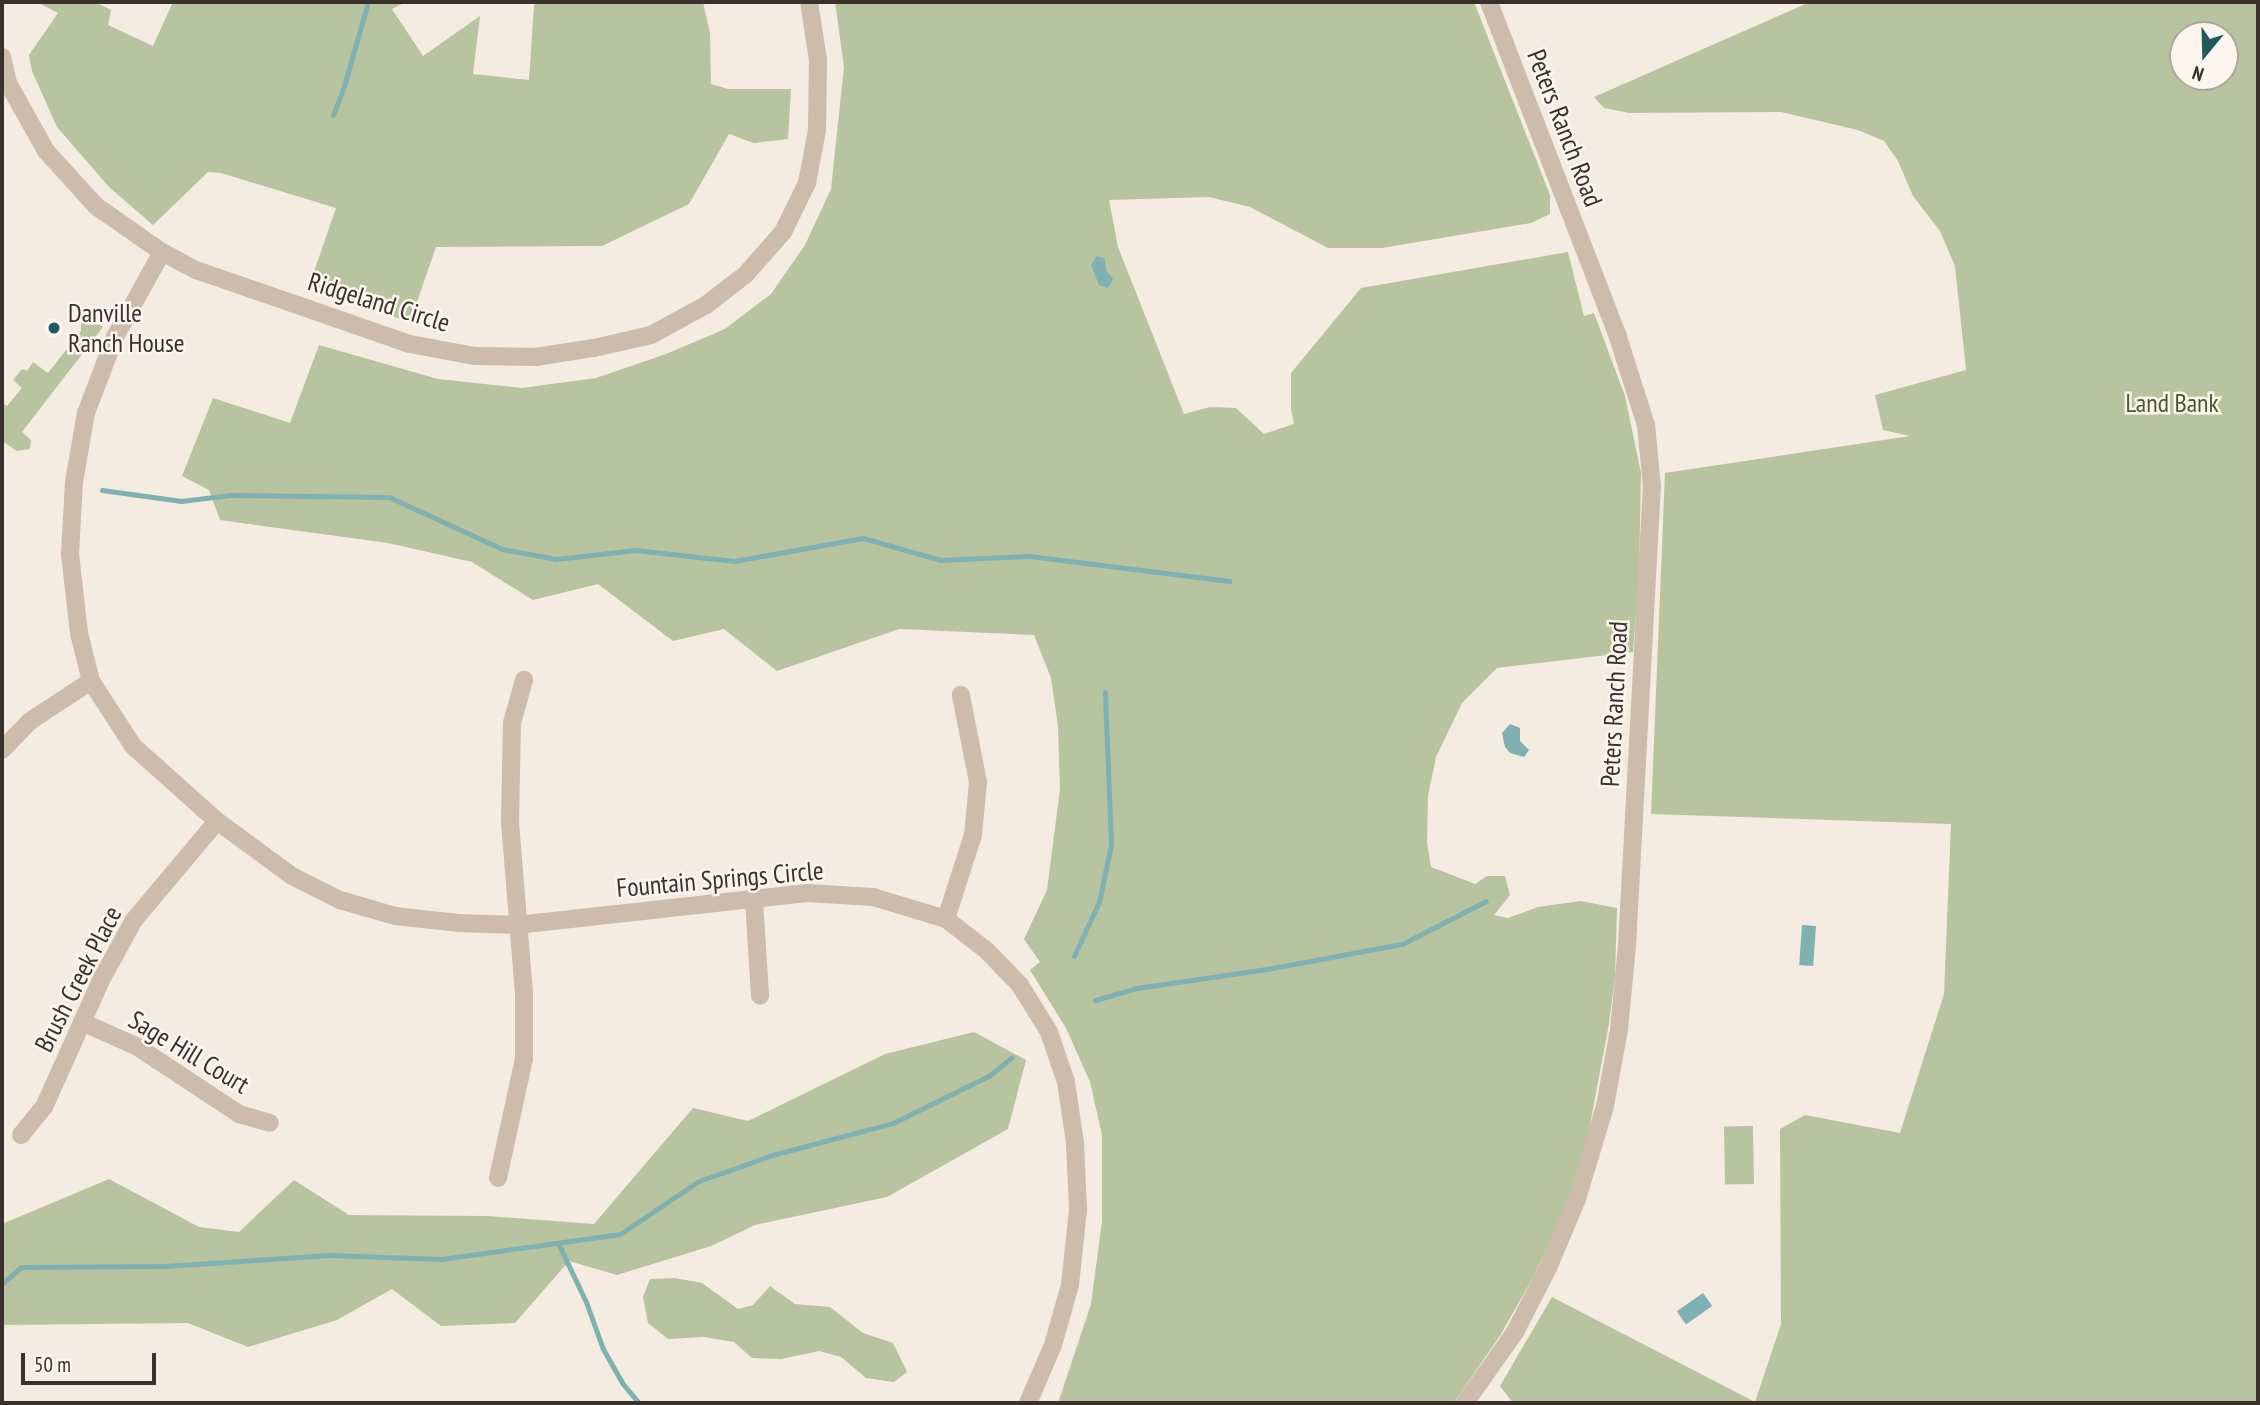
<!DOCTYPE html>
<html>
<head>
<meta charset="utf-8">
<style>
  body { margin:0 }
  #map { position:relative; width:2260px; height:1405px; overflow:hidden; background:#f4ebe1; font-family:"PT Sans Narrow",sans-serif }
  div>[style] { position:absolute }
  .green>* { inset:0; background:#b8c4a0; transform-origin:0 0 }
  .water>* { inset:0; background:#7fb0b2; transform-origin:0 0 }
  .stream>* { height:5px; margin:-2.5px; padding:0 2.5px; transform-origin:2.5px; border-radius:2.5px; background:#7fb0b2 }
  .minor>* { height:18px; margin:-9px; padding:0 9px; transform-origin:9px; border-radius:9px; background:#cdbbac }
  .dots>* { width:19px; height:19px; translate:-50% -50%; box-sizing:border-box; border:4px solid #fbf5ee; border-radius:50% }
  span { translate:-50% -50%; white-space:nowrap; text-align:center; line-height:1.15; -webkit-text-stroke:5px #fbf5ee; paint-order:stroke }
  .street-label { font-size:26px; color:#3b302b }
  .poi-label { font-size:26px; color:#3b302b }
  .left { translate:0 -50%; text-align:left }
  .park-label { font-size:26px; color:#4a5a2e }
  .frame { position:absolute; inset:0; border:4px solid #3b302b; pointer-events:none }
  .north { position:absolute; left:2169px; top:21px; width:70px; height:70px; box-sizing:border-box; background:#fbf5ee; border:2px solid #aea6a0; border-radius:50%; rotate:199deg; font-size:19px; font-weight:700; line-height:28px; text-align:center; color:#3b302b }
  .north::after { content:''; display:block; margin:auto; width:24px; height:32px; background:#1f5a5e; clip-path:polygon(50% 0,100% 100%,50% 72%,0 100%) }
  .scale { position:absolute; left:21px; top:1353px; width:135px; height:32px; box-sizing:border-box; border:4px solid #3b302b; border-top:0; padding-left:9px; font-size:21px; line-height:24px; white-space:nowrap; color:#3b302b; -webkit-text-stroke:5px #fbf5ee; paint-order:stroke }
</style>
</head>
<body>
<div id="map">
  <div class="green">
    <i style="clip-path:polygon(37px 2px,95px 2px,111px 10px,108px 25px,153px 46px,173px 2px,406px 2px,392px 9px,423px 56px,480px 16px,473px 74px,529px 80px,534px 5px,539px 2px,703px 2px,710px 33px,711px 84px,728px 89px,791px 89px,788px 139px,754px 143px,729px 134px,689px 204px,602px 246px,436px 247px,410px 322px,308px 289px,336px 208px,221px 173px,208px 172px,153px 225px,109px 187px,57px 127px,32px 71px,29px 55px,58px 13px)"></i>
    <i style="clip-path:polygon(835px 2px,1474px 2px,1550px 195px,1550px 214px,1531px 223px,1382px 248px,1328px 248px,1250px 207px,1209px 197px,1109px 200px,1118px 247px,1184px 414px,1210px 407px,1236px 408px,1264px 434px,1294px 424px,1291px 409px,1291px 373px,1361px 288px,1568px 252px,1584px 316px,1594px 313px,1625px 396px,1641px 473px,1639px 576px,1633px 652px,1497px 668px,1462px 703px,1436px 757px,1428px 796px,1427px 842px,1431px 867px,1475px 884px,1487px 876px,1505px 876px,1510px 895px,1494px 915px,1508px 918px,1538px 907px,1581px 901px,1617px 908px,1615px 976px,1609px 1024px,1589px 1130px,1570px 1198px,1534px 1276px,1501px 1334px,1454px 1403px,1058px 1403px,1091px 1304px,1102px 1221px,1102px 1135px,1090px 1082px,1066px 1028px,1030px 970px,1040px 962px,1024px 939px,1047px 890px,1060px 789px,1058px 726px,1051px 678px,1034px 635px,899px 629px,777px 671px,724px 629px,673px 641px,598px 584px,533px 600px,472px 562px,388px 543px,220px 520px,209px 490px,182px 476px,213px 398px,290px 423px,319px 345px,438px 379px,522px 388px,596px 378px,666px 354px,725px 329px,771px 294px,805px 245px,831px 189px,844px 67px)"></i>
    <i style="clip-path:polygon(evenodd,1810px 2px,2258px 2px,2258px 1403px,1513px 1403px,1500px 1386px,1552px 1297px,1755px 1402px,1781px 1324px,1780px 1129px,1805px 1115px,1900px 1133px,1944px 994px,1951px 824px,1651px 814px,1665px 473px,1910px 436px,1883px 430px,1875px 395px,1966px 370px,1955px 266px,1940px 231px,1913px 196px,1898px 161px,1884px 141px,1858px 130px,1781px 112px,1629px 113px,1604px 108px,1594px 97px,1810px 2px,2183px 35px,2225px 35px,2225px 77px,2183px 77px,2183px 35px)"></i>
    <i style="clip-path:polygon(88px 315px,103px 327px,22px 432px,31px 440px,30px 449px,17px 451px,2px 441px,2px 403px,7px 406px,22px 388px,13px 380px,22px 369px,27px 371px,33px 362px,48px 373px,81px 331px,81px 324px)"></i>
    <i style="clip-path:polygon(974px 1032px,1026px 1060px,1008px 1129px,887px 1197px,755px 1225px,711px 1246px,617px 1275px,569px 1261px,515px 1323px,441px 1326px,392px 1289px,337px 1320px,248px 1347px,188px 1323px,2px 1325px,2px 1224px,109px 1179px,199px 1227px,239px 1232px,294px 1180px,349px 1215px,487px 1216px,594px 1224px,693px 1108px,748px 1121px,885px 1054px)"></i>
    <i style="left:1753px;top:1126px;width:58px;height:29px;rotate:89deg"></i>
    <i style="clip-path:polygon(675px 1278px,702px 1283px,738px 1309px,753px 1305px,770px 1286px,795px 1304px,830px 1307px,863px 1333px,893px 1343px,907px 1372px,894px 1382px,866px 1378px,841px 1357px,819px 1351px,781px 1359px,752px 1358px,734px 1342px,704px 1337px,668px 1339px,648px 1323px,643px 1297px,650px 1279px)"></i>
  </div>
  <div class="water">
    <i style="clip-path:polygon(1097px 256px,1105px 259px,1106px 270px,1113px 279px,1108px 288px,1099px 285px,1091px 265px)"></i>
    <i style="clip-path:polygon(1510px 724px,1520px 728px,1520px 741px,1529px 750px,1524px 757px,1510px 753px,1505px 747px,1502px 733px)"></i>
    <i style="left:1802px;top:925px;width:14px;height:40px;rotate:4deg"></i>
    <i style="left:1703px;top:1293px;width:16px;height:32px;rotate:55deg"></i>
  </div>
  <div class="stream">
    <i style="left:333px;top:115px;width:31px;rotate:-69deg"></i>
    <i style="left:344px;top:86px;width:87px;rotate:-74.1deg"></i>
    <i style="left:102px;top:490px;width:80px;rotate:7.9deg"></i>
    <i style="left:181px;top:501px;width:50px;rotate:-6.8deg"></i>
    <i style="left:231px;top:495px;width:158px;rotate:0.7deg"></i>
    <i style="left:389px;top:497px;width:124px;rotate:24.7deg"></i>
    <i style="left:502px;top:549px;width:55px;rotate:10.5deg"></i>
    <i style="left:556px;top:559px;width:80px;rotate:-6.5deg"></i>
    <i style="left:635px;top:550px;width:100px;rotate:6.3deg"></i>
    <i style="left:734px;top:561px;width:131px;rotate:-10.1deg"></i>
    <i style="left:863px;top:538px;width:80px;rotate:15.9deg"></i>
    <i style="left:940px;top:560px;width:89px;rotate:-2.6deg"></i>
    <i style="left:1029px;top:556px;width:202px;rotate:7.1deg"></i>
    <i style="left:1074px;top:956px;width:60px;rotate:-65.2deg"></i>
    <i style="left:1099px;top:902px;width:59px;rotate:-78.3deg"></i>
    <i style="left:1111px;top:844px;width:152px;rotate:-92.3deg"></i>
    <i style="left:1095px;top:1000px;width:44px;rotate:-15.9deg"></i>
    <i style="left:1137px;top:988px;width:131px;rotate:-8.3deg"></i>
    <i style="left:1267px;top:969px;width:137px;rotate:-10.5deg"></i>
    <i style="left:1402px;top:944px;width:94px;rotate:-27.1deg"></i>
    <i style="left:558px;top:1243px;width:65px;rotate:64.6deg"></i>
    <i style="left:586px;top:1302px;width:50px;rotate:70.1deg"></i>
    <i style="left:603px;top:1349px;width:40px;rotate:60.3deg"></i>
    <i style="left:623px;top:1384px;width:25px;rotate:50deg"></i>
    <i style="left:2px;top:1284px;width:25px;rotate:-42deg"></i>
    <i style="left:21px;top:1267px;width:146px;rotate:-0.4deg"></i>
    <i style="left:167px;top:1266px;width:162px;rotate:-3.9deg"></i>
    <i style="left:329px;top:1255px;width:113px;rotate:2deg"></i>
    <i style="left:442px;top:1259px;width:180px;rotate:-8deg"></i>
    <i style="left:620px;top:1234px;width:95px;rotate:-33.9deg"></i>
    <i style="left:699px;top:1181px;width:77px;rotate:-19.6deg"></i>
    <i style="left:772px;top:1155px;width:125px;rotate:-14.8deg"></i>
    <i style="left:893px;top:1123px;width:108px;rotate:-26.3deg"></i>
    <i style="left:990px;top:1075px;width:28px;rotate:-39deg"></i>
  </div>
  <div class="minor">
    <i style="left:2px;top:57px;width:27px;rotate:77deg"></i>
    <i style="left:8px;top:83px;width:78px;rotate:60.8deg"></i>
    <i style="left:46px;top:151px;width:74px;rotate:47.7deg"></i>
    <i style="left:96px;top:206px;width:80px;rotate:34.9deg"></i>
    <i style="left:162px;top:252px;width:38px;rotate:28deg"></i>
    <i style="left:196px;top:270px;width:226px;rotate:19.1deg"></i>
    <i style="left:410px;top:344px;width:66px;rotate:10.5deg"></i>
    <i style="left:475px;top:356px;width:60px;rotate:1deg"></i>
    <i style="left:535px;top:357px;width:60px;rotate:-8.7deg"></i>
    <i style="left:594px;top:348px;width:58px;rotate:-12.8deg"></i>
    <i style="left:651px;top:335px;width:63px;rotate:-28.6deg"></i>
    <i style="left:706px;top:305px;width:49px;rotate:-37.6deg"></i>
    <i style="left:745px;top:275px;width:57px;rotate:-48.5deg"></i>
    <i style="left:783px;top:232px;width:55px;rotate:-63.9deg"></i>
    <i style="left:807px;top:183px;width:54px;rotate:-79.3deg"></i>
    <i style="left:817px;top:130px;width:70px;rotate:-89.2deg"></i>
    <i style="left:818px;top:60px;width:59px;rotate:-98.8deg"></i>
    <i style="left:162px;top:252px;width:97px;rotate:118.9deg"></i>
    <i style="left:115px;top:337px;width:81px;rotate:110.9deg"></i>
    <i style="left:86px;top:413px;width:70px;rotate:99.9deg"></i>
    <i style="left:74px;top:482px;width:72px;rotate:93.2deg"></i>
    <i style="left:70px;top:554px;width:80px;rotate:83.5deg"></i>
    <i style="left:79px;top:633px;width:49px;rotate:76deg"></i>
    <i style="left:91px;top:681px;width:77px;rotate:57.1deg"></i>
    <i style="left:133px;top:746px;width:113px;rotate:41.8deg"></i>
    <i style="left:217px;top:821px;width:93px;rotate:36.3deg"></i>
    <i style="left:292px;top:876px;width:54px;rotate:26.6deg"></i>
    <i style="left:340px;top:900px;width:57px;rotate:16.2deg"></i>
    <i style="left:395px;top:916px;width:63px;rotate:6.3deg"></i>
    <i style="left:458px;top:923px;width:59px;rotate:1.9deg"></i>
    <i style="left:517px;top:925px;width:292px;rotate:-6.3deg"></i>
    <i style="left:807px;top:893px;width:66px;rotate:3.5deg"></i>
    <i style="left:873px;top:897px;width:76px;rotate:16.8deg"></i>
    <i style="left:946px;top:919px;width:51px;rotate:37.8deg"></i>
    <i style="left:986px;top:950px;width:49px;rotate:45.8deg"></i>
    <i style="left:1020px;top:985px;width:55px;rotate:58.3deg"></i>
    <i style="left:1049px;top:1032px;width:53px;rotate:71.2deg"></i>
    <i style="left:1066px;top:1082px;width:62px;rotate:81.6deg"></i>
    <i style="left:1075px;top:1143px;width:67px;rotate:87.4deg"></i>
    <i style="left:1078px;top:1210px;width:75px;rotate:96.1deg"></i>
    <i style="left:1070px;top:1285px;width:62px;rotate:105.8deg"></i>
    <i style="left:1053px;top:1345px;width:63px;rotate:113.3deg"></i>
    <i style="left:2px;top:750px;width:40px;rotate:-46deg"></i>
    <i style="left:30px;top:721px;width:73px;rotate:-33.3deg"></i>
    <i style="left:754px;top:900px;width:96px;rotate:86.4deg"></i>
    <i style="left:946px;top:919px;width:88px;rotate:-72.2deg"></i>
    <i style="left:973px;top:835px;width:53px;rotate:-84.6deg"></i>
    <i style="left:978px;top:782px;width:89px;rotate:-101.1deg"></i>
    <i style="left:82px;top:1022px;width:59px;rotate:24deg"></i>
    <i style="left:136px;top:1046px;width:123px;rotate:33.4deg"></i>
    <i style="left:239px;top:1114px;width:32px;rotate:16deg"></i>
    <i style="left:21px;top:1135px;width:36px;rotate:-51deg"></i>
    <i style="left:44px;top:1107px;width:139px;rotate:-65.8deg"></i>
    <i style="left:101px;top:980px;width:68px;rotate:-61.2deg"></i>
    <i style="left:134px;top:920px;width:129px;rotate:-50deg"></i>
    <i style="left:498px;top:1178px;width:122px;rotate:-77.7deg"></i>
    <i style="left:524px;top:1059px;width:66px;rotate:-90deg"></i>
    <i style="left:524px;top:993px;width:170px;rotate:-94.7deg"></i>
    <i style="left:510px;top:824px;width:101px;rotate:-88.9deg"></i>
    <i style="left:512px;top:723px;width:45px;rotate:-74.4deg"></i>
    <i style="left:1465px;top:1403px;width:87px;rotate:-54.8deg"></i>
    <i style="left:1515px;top:1332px;width:72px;rotate:-62.7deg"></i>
    <i style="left:1548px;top:1268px;width:75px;rotate:-67.2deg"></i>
    <i style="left:1577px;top:1199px;width:97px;rotate:-73.2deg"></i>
    <i style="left:1605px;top:1106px;width:77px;rotate:-79.6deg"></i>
    <i style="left:1619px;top:1030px;width:84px;rotate:-84.6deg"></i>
    <i style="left:1627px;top:946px;width:460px;rotate:-86.9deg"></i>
    <i style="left:1652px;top:487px;width:62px;rotate:-95.5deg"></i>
    <i style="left:1646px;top:425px;width:96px;rotate:-107.7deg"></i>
    <i style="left:1617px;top:334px;width:356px;rotate:-111.1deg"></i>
  </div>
  <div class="dots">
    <i style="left:54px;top:328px;background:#1f5a5e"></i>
  </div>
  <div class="street-label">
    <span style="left:1565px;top:128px;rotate:69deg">Peters Ranch Road</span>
    <span style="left:379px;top:302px;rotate:17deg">Ridgeland Circle</span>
    <span style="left:1614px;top:704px;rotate:-87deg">Peters Ranch Road</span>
    <span style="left:720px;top:879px;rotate:-5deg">Fountain Springs Circle</span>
    <span style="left:78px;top:979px;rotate:-63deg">Brush Creek Place</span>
    <span style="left:189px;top:1052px;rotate:31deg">Sage Hill Court</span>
  </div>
  <div class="poi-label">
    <span class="left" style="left:68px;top:328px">Danville<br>Ranch House</span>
  </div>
  <div class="park-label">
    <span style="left:2172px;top:403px">Land Bank</span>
  </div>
  <div class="frame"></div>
  <div class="north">N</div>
  <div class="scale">50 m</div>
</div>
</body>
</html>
